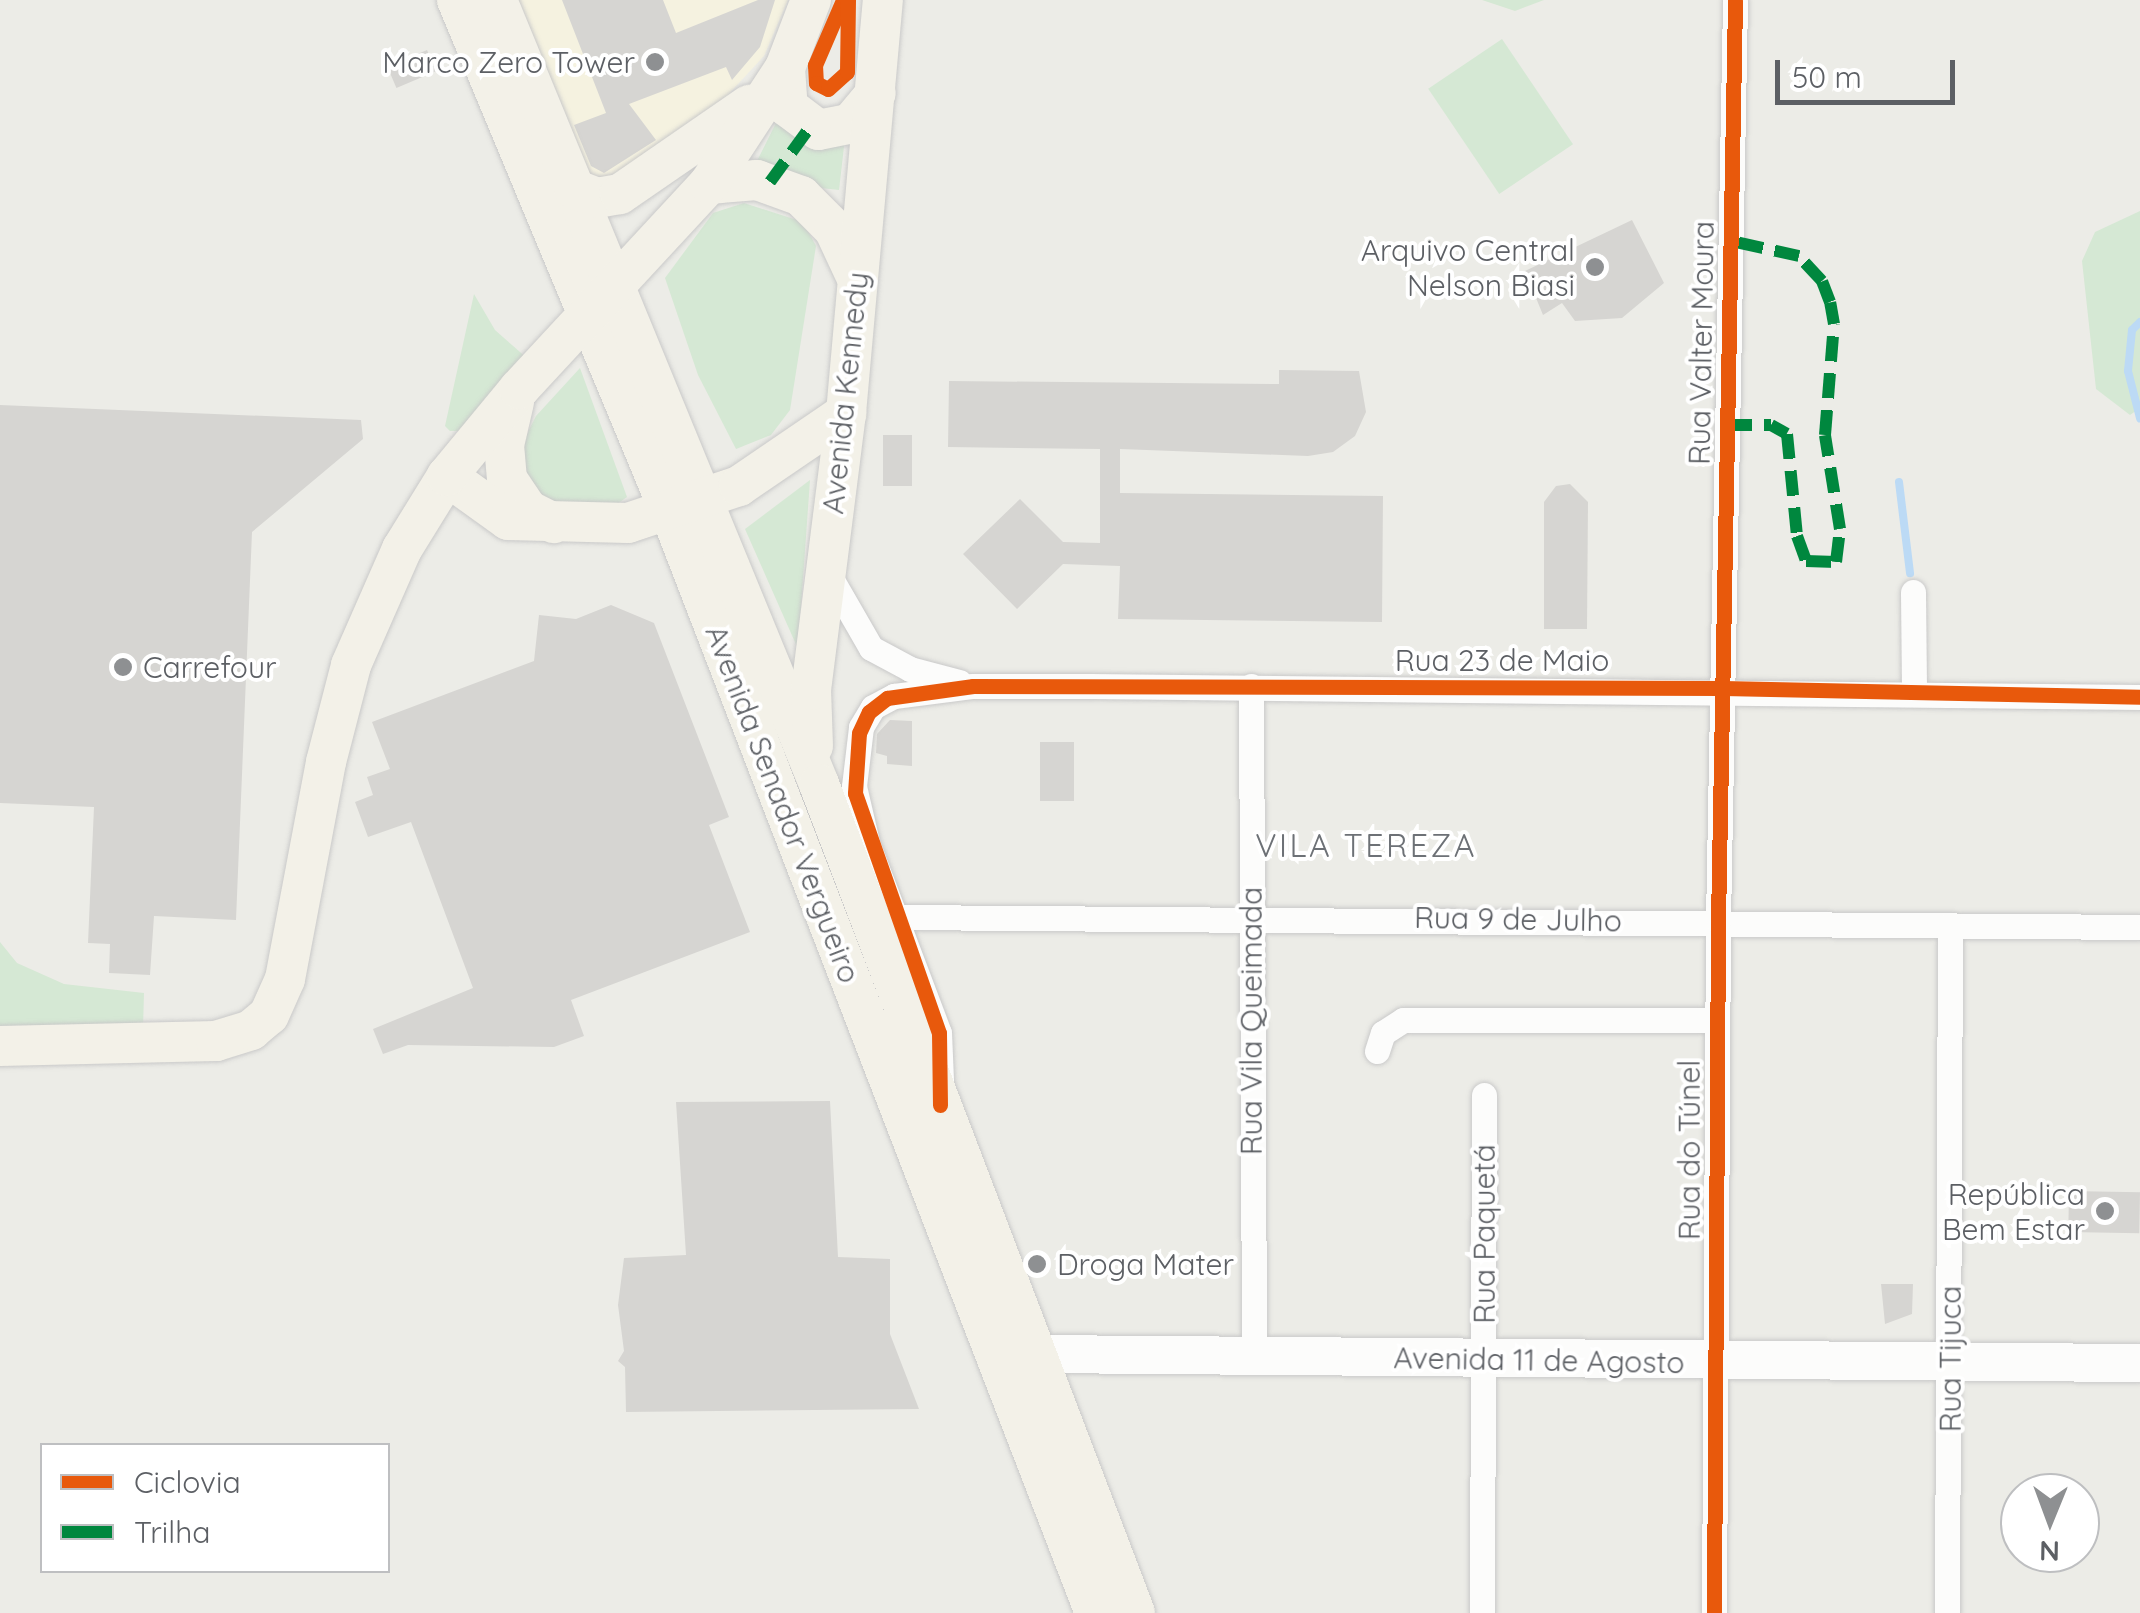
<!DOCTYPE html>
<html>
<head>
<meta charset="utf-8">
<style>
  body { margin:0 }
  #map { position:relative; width:2140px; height:1613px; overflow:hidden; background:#ecece7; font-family:Quicksand,sans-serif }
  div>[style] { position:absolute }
  .commercial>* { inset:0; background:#f5f2e0 }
  .green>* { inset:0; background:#d5e8d4; transform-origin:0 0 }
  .stream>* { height:8px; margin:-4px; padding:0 4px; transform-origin:4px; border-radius:4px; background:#bcdaf5 }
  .building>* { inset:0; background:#d6d5d2; transform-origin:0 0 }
  .roads { filter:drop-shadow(0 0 2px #c9c9c9) drop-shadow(0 0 2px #c9c9c9) }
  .street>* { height:25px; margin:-12.5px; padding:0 12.5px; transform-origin:12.5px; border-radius:12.5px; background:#fcfcfb }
  .secondary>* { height:38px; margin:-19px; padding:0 19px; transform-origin:19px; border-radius:19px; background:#fcfcfb }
  .primary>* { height:40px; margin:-20px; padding:0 20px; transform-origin:20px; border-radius:20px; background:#f3f1e8 }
  .quiet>* { height:12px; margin-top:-6px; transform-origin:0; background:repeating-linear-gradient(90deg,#00873e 0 25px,transparent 0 37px) }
  .cycleway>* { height:15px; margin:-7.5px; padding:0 7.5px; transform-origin:7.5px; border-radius:7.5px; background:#e8590c }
  .dots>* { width:28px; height:28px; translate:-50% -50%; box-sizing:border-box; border:5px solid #fff; border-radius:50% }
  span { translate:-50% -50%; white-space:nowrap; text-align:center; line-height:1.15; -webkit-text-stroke:8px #fff; paint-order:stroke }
  .poi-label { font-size:30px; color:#5c5f64 }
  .right { translate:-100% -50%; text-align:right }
  .left { translate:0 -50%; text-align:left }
  .street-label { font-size:30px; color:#5c5f64 }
  .neighbourhood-label { font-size:32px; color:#6d7176; letter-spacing:2.5px }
  .legend { position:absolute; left:40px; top:1443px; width:350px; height:130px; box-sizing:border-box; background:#fff; border:2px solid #bebfc1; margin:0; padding:12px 18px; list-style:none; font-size:30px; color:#5c5f64 }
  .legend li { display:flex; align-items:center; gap:20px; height:50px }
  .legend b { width:50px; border:2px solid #bebfc1 }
  .north { position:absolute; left:2000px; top:1473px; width:100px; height:100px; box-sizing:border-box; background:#fff; border:2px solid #bebfc1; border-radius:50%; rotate:181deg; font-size:28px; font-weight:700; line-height:40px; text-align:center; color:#5c5f64 }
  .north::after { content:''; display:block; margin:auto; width:35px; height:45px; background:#8e9092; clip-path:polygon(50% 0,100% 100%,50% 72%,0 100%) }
  .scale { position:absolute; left:1775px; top:60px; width:180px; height:45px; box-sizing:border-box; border:5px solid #5c5f64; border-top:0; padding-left:12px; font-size:30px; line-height:35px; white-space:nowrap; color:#5c5f64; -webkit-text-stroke:8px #fff; paint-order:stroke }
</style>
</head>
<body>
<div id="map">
  <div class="commercial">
    <i style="clip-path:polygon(514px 0,788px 0,764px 56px,712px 112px,601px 186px,577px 160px)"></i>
  </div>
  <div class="green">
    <i style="clip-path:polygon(1482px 0,1544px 0,1515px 11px)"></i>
    <i style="left:1502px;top:39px;width:127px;height:89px;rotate:56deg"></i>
    <i style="clip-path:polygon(776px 123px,806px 144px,845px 138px,839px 190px,812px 187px,756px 163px)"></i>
    <i style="clip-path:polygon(744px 203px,803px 222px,816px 246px,790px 410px,771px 435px,736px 449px,698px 375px,665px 278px,713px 213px)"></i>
    <i style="clip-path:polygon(2140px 211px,2140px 408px,2130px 415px,2096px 389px,2082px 261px,2095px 232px)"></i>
    <i style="clip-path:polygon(474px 294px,495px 330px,528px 359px,464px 431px,450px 431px,445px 426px)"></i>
    <i style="clip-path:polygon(580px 368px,627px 497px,617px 504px,572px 508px,545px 501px,522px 468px,524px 440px,536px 416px)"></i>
    <i style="clip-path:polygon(810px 480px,798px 649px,745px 529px)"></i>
    <i style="clip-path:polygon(0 942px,17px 963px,64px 984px,144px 993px,143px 1029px,0 1030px)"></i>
  </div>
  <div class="stream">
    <i style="left:2140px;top:322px;width:11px;rotate:135deg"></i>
    <i style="left:2132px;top:330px;width:41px;rotate:95.6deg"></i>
    <i style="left:2128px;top:371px;width:49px;rotate:75.7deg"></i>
    <i style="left:1899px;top:482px;width:92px;rotate:83.1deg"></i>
  </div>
  <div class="building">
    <i style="clip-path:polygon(562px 0,663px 0,676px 33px,758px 0,775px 0,760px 47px,732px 80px,726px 67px,629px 104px,656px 140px,604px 173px,591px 166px,574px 125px,606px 113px)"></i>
    <i style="left:427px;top:50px;width:23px;height:43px;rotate:67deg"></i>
    <i style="clip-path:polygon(1632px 220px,1664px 283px,1622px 318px,1575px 321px,1562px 303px,1543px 315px,1525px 271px)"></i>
    <i style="clip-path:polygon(1279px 370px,1359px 371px,1366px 412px,1355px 436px,1333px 452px,1308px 456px,1120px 449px,1120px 493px,1383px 496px,1382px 622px,1118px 619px,1120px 566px,1063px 564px,1017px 609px,963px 554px,1020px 499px,1063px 542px,1100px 543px,1100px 449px,948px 447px,949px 381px,1279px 384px)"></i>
    <i style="clip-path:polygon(0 405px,361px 420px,363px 439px,252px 532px,236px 920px,154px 916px,150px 975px,109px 973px,110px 944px,88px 943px,94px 807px,0 803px)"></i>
    <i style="left:883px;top:435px;width:29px;height:51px"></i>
    <i style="clip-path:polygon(1570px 484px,1588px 502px,1587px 629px,1544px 629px,1544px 502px,1556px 486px)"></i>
    <i style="clip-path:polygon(611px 605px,654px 623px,729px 817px,709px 825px,750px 932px,571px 1000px,584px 1036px,554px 1047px,408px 1045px,383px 1054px,373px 1029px,473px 988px,411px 822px,368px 837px,355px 802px,373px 795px,367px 777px,390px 769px,372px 722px,534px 661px,539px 615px,576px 619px)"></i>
    <i style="clip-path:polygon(890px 720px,912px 721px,912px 766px,887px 764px,887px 756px,876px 753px,877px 734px)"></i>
    <i style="left:1040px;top:742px;width:34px;height:59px"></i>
    <i style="clip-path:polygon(830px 1101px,838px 1257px,890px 1259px,890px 1334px,919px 1409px,626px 1412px,625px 1367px,618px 1361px,624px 1351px,618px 1305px,624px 1258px,686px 1255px,676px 1102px)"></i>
    <i style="left:2069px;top:1191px;width:71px;height:41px;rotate:1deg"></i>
    <i style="clip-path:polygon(1881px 1284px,1913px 1284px,1912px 1314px,1885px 1324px)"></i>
  </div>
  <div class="roads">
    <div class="street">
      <i style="left:829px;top:575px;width:84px;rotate:60.1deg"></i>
      <i style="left:871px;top:648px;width:44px;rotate:28.3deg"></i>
      <i style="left:910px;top:669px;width:51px;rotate:14.9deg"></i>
      <i style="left:1913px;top:592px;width:100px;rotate:89.4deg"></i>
      <i style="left:1251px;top:686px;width:669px;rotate:89.74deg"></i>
      <i style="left:897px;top:917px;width:1243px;rotate:0.46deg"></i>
      <i style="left:1377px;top:1051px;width:19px;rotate:-72deg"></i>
      <i style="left:1383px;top:1033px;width:24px;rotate:-33deg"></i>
      <i style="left:1403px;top:1020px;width:314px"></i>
      <i style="left:941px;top:1080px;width:47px;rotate:-92.4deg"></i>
      <i style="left:939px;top:1033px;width:204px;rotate:-110.7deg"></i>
      <i style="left:867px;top:842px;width:57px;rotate:-103.1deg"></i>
      <i style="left:854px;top:786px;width:59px;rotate:-83.2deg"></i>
      <i style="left:861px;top:727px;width:23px;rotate:-59deg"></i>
      <i style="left:873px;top:707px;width:24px;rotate:-28deg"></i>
      <i style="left:894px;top:696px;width:80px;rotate:-7.2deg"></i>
      <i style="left:973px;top:686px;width:117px"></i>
      <i style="left:1090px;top:686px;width:1050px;rotate:0.6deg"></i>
      <i style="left:1482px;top:1613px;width:518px;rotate:-89.78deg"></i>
      <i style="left:1714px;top:1613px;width:692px;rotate:-89.67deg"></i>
      <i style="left:1718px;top:921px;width:921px;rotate:-88.94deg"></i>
      <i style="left:1947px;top:1613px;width:688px;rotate:-89.75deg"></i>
    </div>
    <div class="secondary">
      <i style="left:1010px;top:1366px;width:29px;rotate:-25deg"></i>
      <i style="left:1036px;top:1354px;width:1104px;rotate:0.47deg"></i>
    </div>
    <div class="primary">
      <i style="left:457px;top:0;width:555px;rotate:67.41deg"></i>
      <i style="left:670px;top:512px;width:1180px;rotate:68.89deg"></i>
      <i style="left:497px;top:0;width:848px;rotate:67.67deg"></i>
      <i style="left:819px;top:784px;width:887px;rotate:69.13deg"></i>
      <i style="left:785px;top:68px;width:39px;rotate:86deg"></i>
      <i style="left:788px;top:107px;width:38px;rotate:37deg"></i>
      <i style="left:818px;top:130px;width:33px;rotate:-11deg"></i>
      <i style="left:850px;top:124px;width:40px;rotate:-50deg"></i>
      <i style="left:709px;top:184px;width:48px;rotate:-4.8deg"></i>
      <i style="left:757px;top:180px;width:47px;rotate:20deg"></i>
      <i style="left:801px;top:196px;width:47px;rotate:45deg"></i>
      <i style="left:834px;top:229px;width:50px;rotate:65deg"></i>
      <i style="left:574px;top:189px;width:25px;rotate:21deg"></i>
      <i style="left:597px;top:198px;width:23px;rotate:-10deg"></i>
      <i style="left:620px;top:194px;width:157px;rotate:-34.6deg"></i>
      <i style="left:514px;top:402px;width:44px;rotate:103.1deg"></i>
      <i style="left:504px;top:445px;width:34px;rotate:85deg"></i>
      <i style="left:507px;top:479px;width:37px;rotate:56deg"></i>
      <i style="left:528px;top:510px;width:29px;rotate:27deg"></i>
      <i style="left:447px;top:476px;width:75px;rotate:35.8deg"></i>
      <i style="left:508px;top:520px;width:120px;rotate:1.4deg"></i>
      <i style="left:628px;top:523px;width:117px;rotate:-18.4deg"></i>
      <i style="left:739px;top:486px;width:130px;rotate:-34.3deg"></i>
      <i style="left:813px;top:746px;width:56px;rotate:-92deg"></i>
      <i style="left:811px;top:690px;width:279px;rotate:-82.8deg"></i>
      <i style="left:846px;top:413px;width:415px;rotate:-84.9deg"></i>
      <i style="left:0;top:1046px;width:216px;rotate:-1.3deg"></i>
      <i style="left:216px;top:1041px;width:37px;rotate:-17deg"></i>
      <i style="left:251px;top:1030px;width:23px;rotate:-40deg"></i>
      <i style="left:269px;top:1015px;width:39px;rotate:-66deg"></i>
      <i style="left:285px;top:979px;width:221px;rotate:-79.3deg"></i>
      <i style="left:326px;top:762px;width:100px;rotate:-75.5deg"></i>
      <i style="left:351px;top:665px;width:127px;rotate:-66.3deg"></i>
      <i style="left:402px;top:549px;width:86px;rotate:-58.3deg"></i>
      <i style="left:447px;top:476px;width:113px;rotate:-50.4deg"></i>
      <i style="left:519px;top:389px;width:280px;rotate:-47.2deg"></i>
      <i style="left:709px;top:184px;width:139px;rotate:-56.8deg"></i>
      <i style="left:785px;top:68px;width:73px;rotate:-69.1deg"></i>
    </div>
  </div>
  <div class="quiet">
    <i style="left:770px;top:182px;width:68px;rotate:-54deg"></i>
    <i style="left:1727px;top:425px;width:44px"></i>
    <i style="left:1771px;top:425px;width:18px;rotate:29deg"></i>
    <i style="left:1787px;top:434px;width:102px;rotate:84.4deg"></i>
    <i style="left:1797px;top:536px;width:27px;rotate:70deg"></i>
    <i style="left:1806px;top:561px;width:30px;rotate:2deg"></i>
    <i style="left:1836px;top:562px;width:33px;rotate:-83deg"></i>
    <i style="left:1840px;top:529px;width:95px;rotate:-99.1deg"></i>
    <i style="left:1825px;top:435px;width:111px;rotate:-85.4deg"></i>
    <i style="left:1834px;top:324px;width:22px;rotate:-100deg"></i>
    <i style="left:1830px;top:302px;width:22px;rotate:-111deg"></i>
    <i style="left:1822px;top:281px;width:34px;rotate:-133deg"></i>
    <i style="left:1799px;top:256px;width:70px;rotate:-167.6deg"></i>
  </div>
  <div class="cycleway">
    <i style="left:843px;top:0;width:71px;rotate:113.3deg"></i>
    <i style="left:815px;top:65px;width:18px;rotate:87deg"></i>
    <i style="left:816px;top:83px;width:13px;rotate:27deg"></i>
    <i style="left:828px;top:89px;width:25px;rotate:-42deg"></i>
    <i style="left:847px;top:72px;width:72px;rotate:-89.2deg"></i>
    <i style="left:940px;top:1105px;width:72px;rotate:-90.8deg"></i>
    <i style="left:939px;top:1033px;width:254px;rotate:-109.3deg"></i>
    <i style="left:855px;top:793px;width:60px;rotate:-86.2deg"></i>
    <i style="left:859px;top:733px;width:23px;rotate:-65deg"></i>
    <i style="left:869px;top:712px;width:23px;rotate:-38deg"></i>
    <i style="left:887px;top:698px;width:87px;rotate:-7.9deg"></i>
    <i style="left:973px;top:686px;width:750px;rotate:0.15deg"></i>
    <i style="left:1723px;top:688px;width:417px;rotate:1.2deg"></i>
    <i style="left:1714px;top:1613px;width:692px;rotate:-89.67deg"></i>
    <i style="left:1718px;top:921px;width:921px;rotate:-88.94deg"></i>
  </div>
  <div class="dots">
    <i style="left:655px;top:62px;background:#8e9092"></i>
    <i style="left:1595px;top:267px;background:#8e9092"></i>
    <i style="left:123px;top:667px;background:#8e9092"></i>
    <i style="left:2105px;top:1211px;background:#8e9092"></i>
    <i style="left:1037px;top:1264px;background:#8e9092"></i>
  </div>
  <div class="poi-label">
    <span class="right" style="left:635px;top:62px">Marco Zero Tower</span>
    <span class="right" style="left:1575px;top:267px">Arquivo Central<br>Nelson Biasi</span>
    <span class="left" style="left:143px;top:667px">Carrefour</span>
    <span class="right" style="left:2085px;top:1211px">República<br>Bem Estar</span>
    <span class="left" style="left:1057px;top:1264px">Droga Mater</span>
  </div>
  <div class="street-label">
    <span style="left:1701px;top:343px;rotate:-89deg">Rua Valter Moura</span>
    <span style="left:845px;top:393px;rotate:-84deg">Avenida Kennedy</span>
    <span style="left:1502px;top:660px">Rua 23 de Maio</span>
    <span style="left:783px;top:804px;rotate:69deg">Avenida Senador Vergueiro</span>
    <span style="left:1518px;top:919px;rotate:1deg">Rua 9 de Julho</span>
    <span style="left:1251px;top:1021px;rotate:-90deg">Rua Vila Queimada</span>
    <span style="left:1689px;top:1150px;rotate:-90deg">Rua do Túnel</span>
    <span style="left:1484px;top:1234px;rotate:-90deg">Rua Paquetá</span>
    <span style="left:1950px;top:1359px;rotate:-90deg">Rua Tijuca</span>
    <span style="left:1539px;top:1360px;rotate:1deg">Avenida 11 de Agosto</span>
  </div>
  <div class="neighbourhood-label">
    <span style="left:1366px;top:845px">VILA TEREZA</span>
  </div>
  <ul class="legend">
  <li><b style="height:12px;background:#e8590c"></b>Ciclovia</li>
  <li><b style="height:12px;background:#00873e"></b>Trilha</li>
  </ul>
  <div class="north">N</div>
  <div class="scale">50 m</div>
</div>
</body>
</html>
